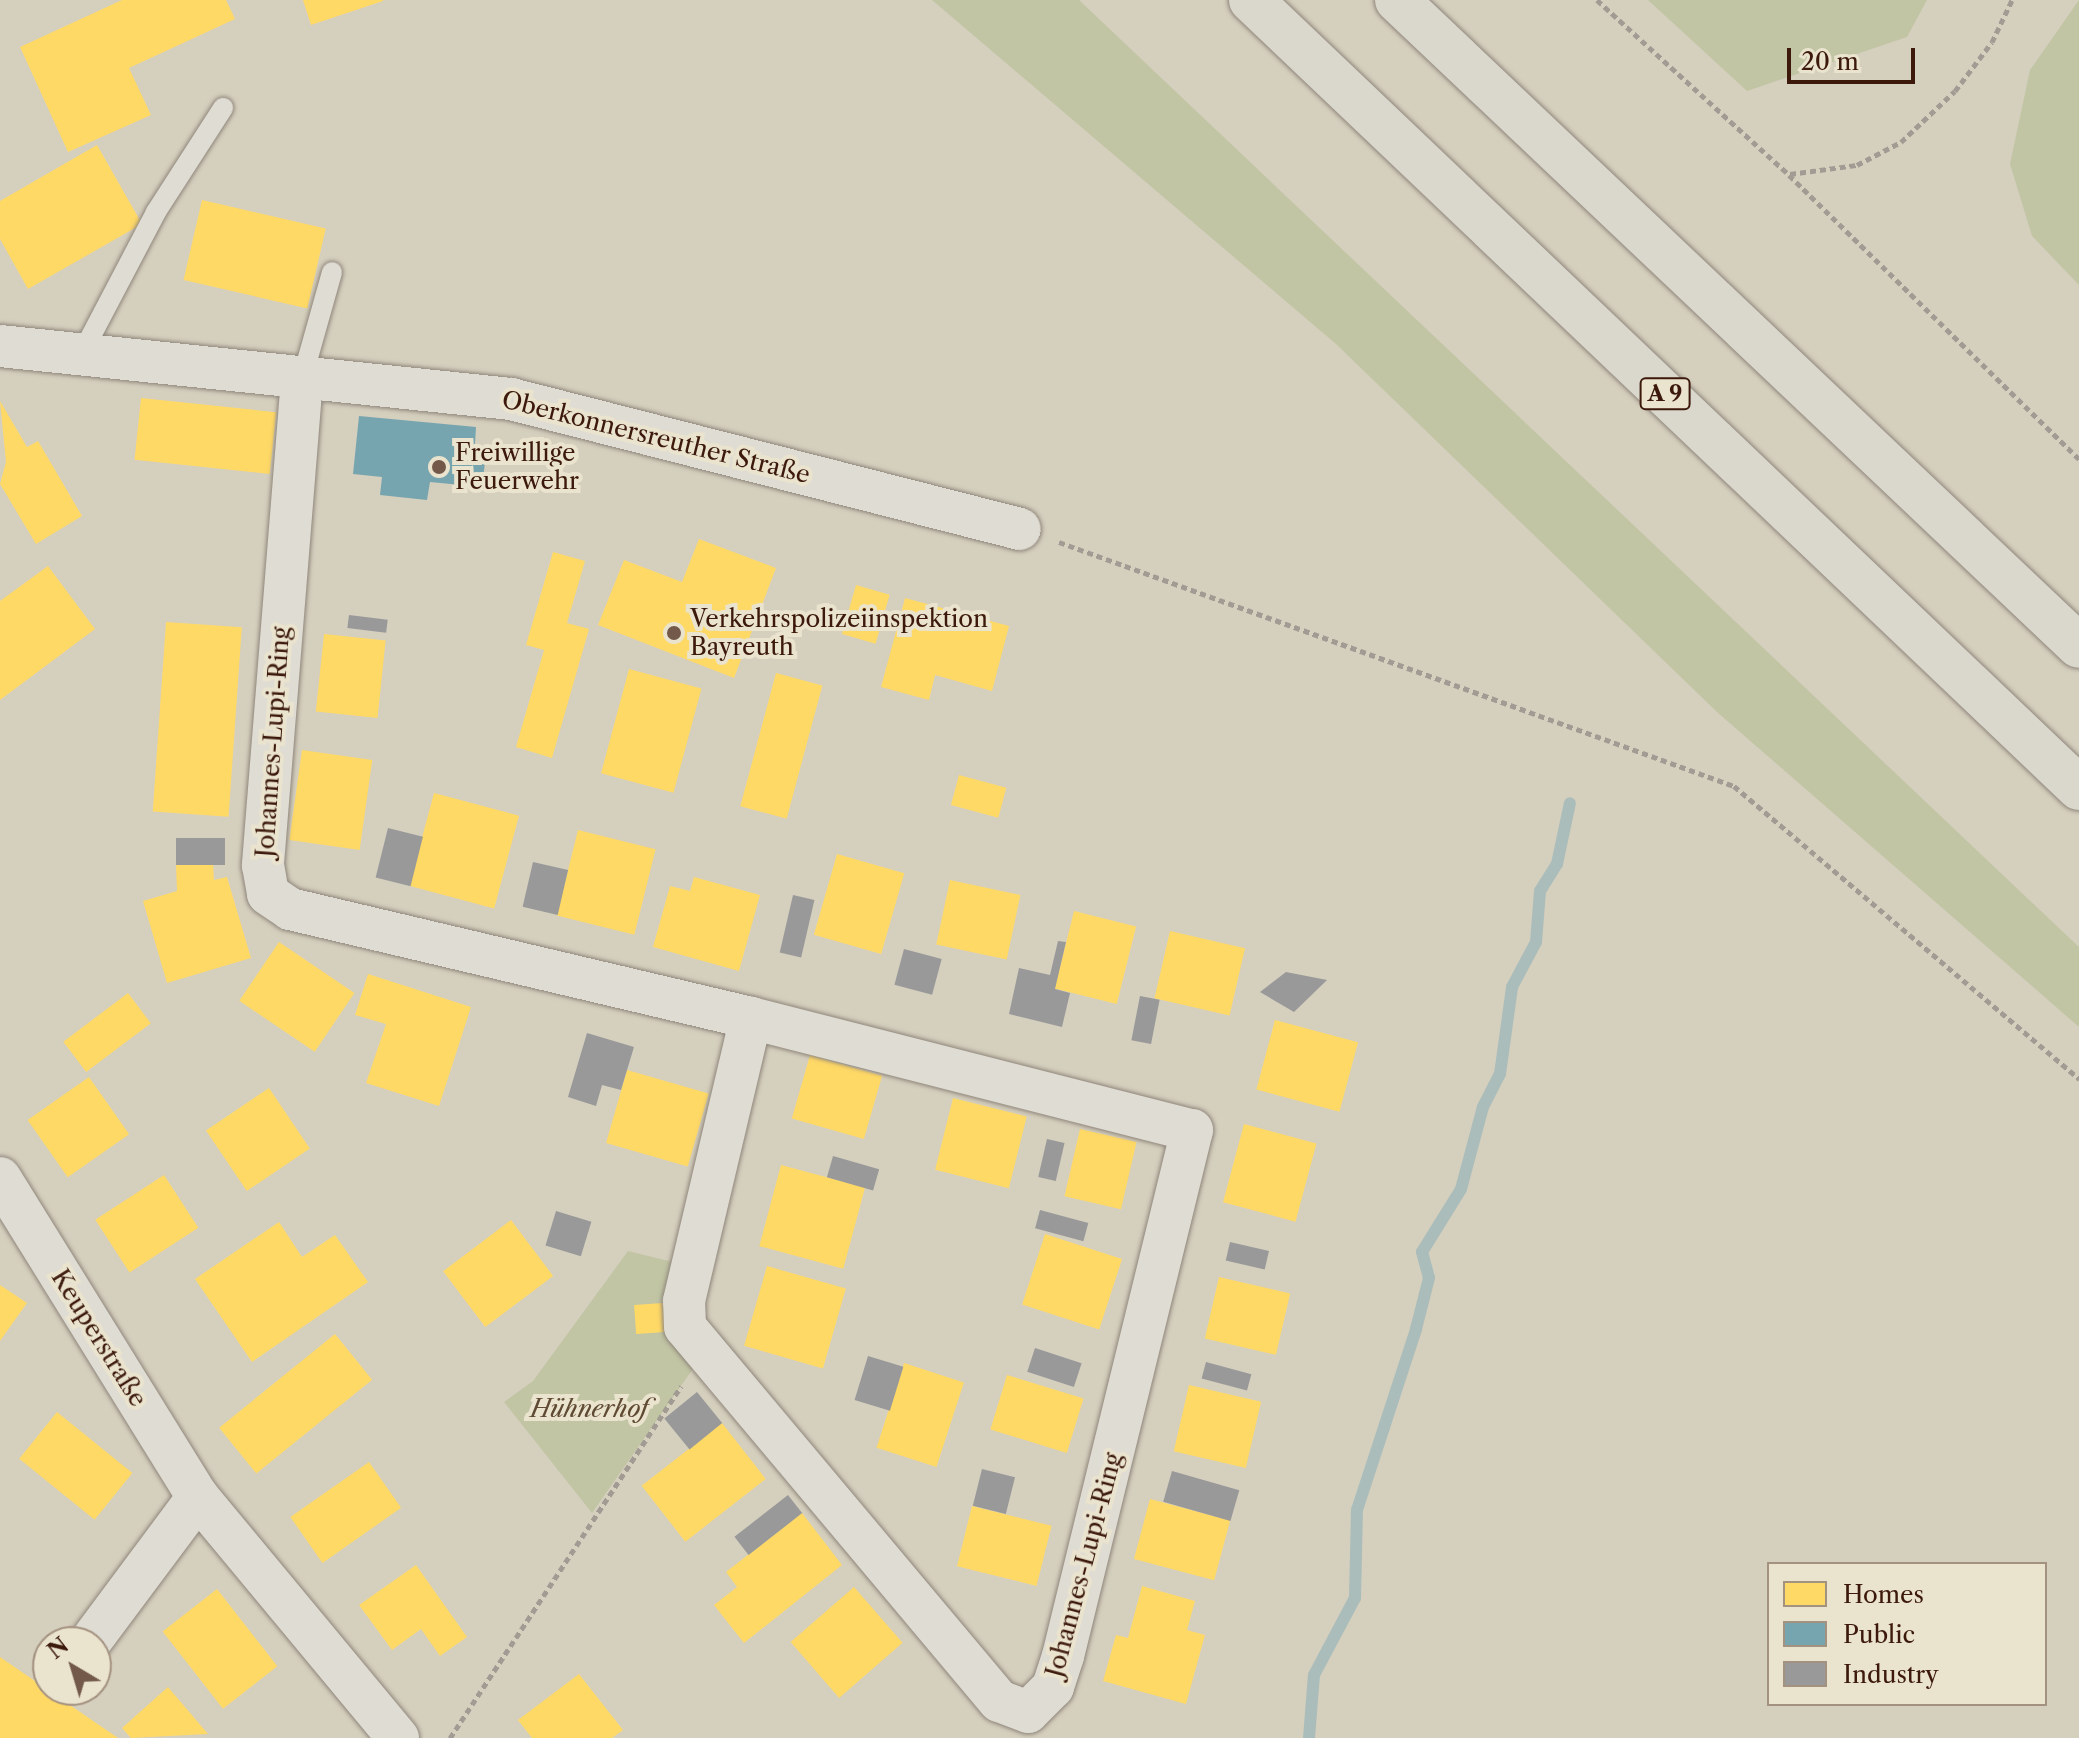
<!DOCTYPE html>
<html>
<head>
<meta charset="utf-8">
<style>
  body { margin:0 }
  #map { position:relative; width:2079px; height:1738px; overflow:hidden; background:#d5cfbe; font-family:"Libre Caslon Text",serif }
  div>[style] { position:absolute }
  .green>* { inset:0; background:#c1c5a4 }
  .homes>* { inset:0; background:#ffd966; transform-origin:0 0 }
  .public>* { inset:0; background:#76a5af }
  .industry>* { inset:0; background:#999; transform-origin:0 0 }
  .stream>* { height:12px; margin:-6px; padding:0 6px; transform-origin:6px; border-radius:6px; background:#abbdba }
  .path>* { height:5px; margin-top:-2.5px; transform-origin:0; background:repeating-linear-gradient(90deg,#a19b94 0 6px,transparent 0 10px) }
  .roads { filter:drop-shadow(0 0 2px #8f867b) drop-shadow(0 0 2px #8f867b) }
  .lane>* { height:20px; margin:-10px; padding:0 10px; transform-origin:10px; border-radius:10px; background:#dfdcd3 }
  .street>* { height:42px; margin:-21px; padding:0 21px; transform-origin:21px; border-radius:21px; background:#dfdcd3 }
  .highway>* { height:44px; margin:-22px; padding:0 22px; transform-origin:22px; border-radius:22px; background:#dad7cc }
  .dots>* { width:22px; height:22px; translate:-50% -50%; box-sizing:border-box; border:4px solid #eae3ce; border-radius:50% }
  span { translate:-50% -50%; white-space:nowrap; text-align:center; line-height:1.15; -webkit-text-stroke:8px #eae3ce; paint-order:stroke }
  .shield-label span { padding:2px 6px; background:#eae3ce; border:2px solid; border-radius:6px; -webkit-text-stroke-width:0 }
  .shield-label { font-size:22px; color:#3c190b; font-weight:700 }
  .street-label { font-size:24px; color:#3c190b }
  .poi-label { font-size:24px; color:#3c190b }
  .left { translate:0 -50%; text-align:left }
  .park-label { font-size:24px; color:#5f4a33; font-style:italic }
  .legend { position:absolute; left:1767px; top:1562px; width:280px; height:144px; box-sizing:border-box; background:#eae3ce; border:2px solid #a49280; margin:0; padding:10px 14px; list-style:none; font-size:24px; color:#3c190b }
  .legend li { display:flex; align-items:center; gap:16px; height:40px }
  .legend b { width:40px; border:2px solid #a49280 }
  .north { position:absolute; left:32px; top:1626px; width:80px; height:80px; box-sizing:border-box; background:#eae3ce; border:2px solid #a49280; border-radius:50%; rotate:322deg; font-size:22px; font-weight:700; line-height:32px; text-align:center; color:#3c190b }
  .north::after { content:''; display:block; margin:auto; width:28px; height:36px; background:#72594a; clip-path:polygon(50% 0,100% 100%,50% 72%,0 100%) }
  .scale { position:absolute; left:1787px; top:48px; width:128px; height:36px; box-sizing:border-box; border:4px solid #3c190b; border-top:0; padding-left:10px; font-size:24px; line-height:28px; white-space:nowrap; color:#3c190b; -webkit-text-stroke:6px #eae3ce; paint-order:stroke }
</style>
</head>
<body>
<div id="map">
  <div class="green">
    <i style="clip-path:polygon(932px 0,1079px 0,2079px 947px,2079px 1027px,1717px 712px,1336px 344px)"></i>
    <i style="clip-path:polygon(1648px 0,1927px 0,1907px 37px,1747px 91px)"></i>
    <i style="clip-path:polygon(2079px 0,2079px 285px,2032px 236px,2010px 164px,2030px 70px)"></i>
    <i style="clip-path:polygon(628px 1251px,693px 1267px,704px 1353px,592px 1513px,504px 1402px,533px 1381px)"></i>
  </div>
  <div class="homes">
    <i style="clip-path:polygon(122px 0,226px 0,235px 19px,129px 68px,151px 115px,68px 152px,20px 47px)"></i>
    <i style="clip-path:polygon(303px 0,383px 0,383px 1px,311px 25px)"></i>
    <i style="clip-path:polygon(97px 145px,142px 224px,28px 289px,0 239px,0 201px)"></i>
    <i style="left:202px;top:200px;width:127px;height:82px;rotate:13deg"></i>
    <i style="left:141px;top:398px;width:136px;height:62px;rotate:6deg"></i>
    <i style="clip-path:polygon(0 401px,27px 447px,38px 441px,82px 516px,36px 544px,0 484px,6px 462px)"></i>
    <i style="clip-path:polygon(699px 539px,776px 568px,734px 678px,598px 625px,624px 560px,682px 582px)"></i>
    <i style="clip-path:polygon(553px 552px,585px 561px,567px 623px,589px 629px,552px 758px,516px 747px,544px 650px,526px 645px)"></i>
    <i style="clip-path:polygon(48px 566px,95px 629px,0 700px,0 601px)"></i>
    <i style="left:856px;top:585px;width:35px;height:51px;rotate:16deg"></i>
    <i style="clip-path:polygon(905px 598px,1009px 626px,992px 691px,935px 675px,929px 700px,881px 687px)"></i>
    <i style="left:166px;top:622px;width:76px;height:190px;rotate:4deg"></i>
    <i style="left:324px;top:634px;width:62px;height:78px;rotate:6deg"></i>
    <i style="left:629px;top:669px;width:75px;height:108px;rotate:15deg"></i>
    <i style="left:776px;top:673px;width:48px;height:138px;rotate:15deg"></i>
    <i style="left:302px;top:750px;width:71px;height:91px;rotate:8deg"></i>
    <i style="left:959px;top:775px;width:49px;height:31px;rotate:15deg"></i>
    <i style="left:434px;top:793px;width:88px;height:96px;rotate:15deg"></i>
    <i style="left:578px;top:830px;width:80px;height:88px;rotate:14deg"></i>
    <i style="left:837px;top:854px;width:70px;height:84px;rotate:16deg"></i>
    <i style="clip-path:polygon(213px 864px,214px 880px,227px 877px,251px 958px,167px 983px,143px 901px,177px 891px,176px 865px)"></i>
    <i style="clip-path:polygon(694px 877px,760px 895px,739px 971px,653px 947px,670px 886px,690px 891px)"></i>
    <i style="left:950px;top:880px;width:72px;height:66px;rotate:12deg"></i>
    <i style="left:1074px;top:911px;width:64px;height:80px;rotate:14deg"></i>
    <i style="left:1170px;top:931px;width:77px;height:69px;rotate:13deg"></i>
    <i style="left:279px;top:942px;width:91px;height:71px;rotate:34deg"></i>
    <i style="clip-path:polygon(368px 974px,471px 1007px,439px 1106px,366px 1083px,386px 1024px,355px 1015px)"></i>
    <i style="left:128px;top:993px;width:38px;height:81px;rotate:53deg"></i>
    <i style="left:1275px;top:1020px;width:86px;height:72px;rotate:15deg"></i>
    <i style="left:810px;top:1055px;width:75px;height:66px;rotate:16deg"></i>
    <i style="left:627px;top:1070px;width:85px;height:76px;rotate:16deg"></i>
    <i style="left:89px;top:1077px;width:70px;height:75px;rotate:55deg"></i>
    <i style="left:269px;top:1088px;width:73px;height:76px;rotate:56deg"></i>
    <i style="left:953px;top:1098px;width:76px;height:74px;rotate:14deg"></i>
    <i style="left:1244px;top:1124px;width:75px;height:81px;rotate:15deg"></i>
    <i style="left:1080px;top:1129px;width:58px;height:69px;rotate:13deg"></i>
    <i style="left:781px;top:1165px;width:87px;height:84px;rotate:15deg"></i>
    <i style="left:164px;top:1175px;width:63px;height:82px;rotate:57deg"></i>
    <i style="left:511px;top:1220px;width:70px;height:85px;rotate:53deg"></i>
    <i style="clip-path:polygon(279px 1222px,302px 1257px,335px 1235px,368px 1282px,252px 1362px,195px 1279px)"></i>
    <i style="left:1045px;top:1234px;width:81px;height:74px;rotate:18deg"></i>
    <i style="left:767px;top:1266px;width:82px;height:83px;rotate:16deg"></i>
    <i style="left:1219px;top:1277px;width:73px;height:63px;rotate:13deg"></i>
    <i style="clip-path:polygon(0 1285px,27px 1303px,0 1341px)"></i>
    <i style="left:677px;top:1302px;width:29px;height:43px;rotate:86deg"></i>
    <i style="left:335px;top:1334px;width:59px;height:149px;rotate:51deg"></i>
    <i style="left:904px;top:1363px;width:63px;height:89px;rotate:18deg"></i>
    <i style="left:1007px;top:1375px;width:80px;height:57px;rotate:17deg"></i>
    <i style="left:1189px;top:1385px;width:74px;height:68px;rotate:13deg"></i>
    <i style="left:57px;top:1412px;width:97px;height:60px;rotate:39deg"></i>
    <i style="left:722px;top:1423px;width:71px;height:102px;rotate:52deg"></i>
    <i style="left:369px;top:1462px;width:56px;height:96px;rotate:55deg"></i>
    <i style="left:1150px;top:1499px;width:83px;height:62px;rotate:15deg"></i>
    <i style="left:972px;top:1506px;width:82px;height:62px;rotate:14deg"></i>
    <i style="clip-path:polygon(802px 1513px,842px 1565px,744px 1643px,714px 1605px,737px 1587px,726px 1572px)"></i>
    <i style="clip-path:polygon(416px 1565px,467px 1637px,440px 1656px,421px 1629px,392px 1650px,359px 1605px)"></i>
    <i style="clip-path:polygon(1142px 1586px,1195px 1601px,1187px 1630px,1205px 1635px,1186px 1704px,1103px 1681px,1116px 1635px,1128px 1638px)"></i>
    <i style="left:854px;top:1587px;width:74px;height:84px;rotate:49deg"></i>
    <i style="left:217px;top:1589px;width:98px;height:69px;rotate:52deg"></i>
    <i style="clip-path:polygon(0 1657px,48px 1690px,118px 1738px,0 1738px)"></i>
    <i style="clip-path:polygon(579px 1674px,623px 1730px,612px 1738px,532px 1738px,518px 1720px)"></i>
    <i style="clip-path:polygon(168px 1687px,208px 1734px,131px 1738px,122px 1728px)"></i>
  </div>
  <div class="public">
    <i style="clip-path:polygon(359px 416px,476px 427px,475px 444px,487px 446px,482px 487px,430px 482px,427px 500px,380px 495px,382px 477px,353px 474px)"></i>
  </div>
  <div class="industry">
    <i style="left:349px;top:615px;width:39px;height:13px;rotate:7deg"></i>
    <i style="left:388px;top:828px;width:36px;height:51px;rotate:14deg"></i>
    <i style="left:176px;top:838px;width:49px;height:27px"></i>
    <i style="left:533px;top:862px;width:36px;height:46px;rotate:13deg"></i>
    <i style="left:793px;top:895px;width:22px;height:59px;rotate:13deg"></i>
    <i style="clip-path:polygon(1058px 941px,1066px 942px,1055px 989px,1070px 993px,1062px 1027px,1009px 1014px,1019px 968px,1050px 975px)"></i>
    <i style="left:904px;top:949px;width:39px;height:37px;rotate:15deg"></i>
    <i style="clip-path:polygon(1286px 972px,1327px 980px,1294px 1012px,1260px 992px)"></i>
    <i style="left:1140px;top:996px;width:20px;height:45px;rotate:11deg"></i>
    <i style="clip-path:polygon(587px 1033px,634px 1047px,621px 1090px,602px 1085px,596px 1106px,568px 1097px)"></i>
    <i style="left:1047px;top:1139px;width:18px;height:39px;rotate:13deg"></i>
    <i style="left:833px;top:1156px;width:48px;height:22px;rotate:16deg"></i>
    <i style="left:1040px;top:1210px;width:50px;height:19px;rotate:15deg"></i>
    <i style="left:556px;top:1211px;width:37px;height:36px;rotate:17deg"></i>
    <i style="left:1230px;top:1242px;width:40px;height:19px;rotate:13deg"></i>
    <i style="left:1035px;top:1348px;width:49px;height:25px;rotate:18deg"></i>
    <i style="left:868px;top:1356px;width:37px;height:46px;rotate:17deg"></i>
    <i style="left:1206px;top:1362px;width:47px;height:17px;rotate:15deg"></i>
    <i style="left:697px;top:1392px;width:40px;height:42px;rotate:51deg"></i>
    <i style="left:982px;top:1469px;width:34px;height:38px;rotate:14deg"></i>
    <i style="left:1172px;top:1471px;width:70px;height:32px;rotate:16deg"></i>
    <i style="left:788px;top:1495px;width:23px;height:68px;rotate:52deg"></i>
  </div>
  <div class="stream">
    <i style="left:1309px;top:1738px;width:63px;rotate:-85.5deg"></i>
    <i style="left:1314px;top:1675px;width:87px;rotate:-62deg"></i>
    <i style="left:1355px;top:1598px;width:88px;rotate:-88.7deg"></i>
    <i style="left:1357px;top:1510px;width:190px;rotate:-71.9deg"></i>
    <i style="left:1416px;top:1329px;width:53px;rotate:-75.7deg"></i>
    <i style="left:1429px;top:1278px;width:27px;rotate:-105deg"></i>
    <i style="left:1422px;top:1252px;width:74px;rotate:-58.2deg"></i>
    <i style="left:1461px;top:1189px;width:85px;rotate:-75deg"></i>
    <i style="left:1483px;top:1107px;width:37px;rotate:-63deg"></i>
    <i style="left:1500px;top:1074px;width:88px;rotate:-82.1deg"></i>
    <i style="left:1512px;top:987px;width:51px;rotate:-61.9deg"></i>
    <i style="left:1536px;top:942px;width:51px;rotate:-85.5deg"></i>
    <i style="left:1540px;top:891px;width:32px;rotate:-58deg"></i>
    <i style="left:1557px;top:864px;width:62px;rotate:-78deg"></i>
  </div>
  <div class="path">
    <i style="left:1597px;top:0;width:260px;rotate:42.3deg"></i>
    <i style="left:1789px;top:175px;width:406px;rotate:44.4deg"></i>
    <i style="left:1790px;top:174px;width:68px;rotate:-7.7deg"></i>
    <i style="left:1857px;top:165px;width:50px;rotate:-27.6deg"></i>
    <i style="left:1901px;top:142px;width:74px;rotate:-43.4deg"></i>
    <i style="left:1955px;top:91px;width:61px;rotate:-52.9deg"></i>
    <i style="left:1992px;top:42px;width:47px;rotate:-64.5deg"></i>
    <i style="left:1059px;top:542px;width:718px;rotate:19.87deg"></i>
    <i style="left:1734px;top:786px;width:453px;rotate:40.3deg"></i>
    <i style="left:450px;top:1738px;width:421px;rotate:-56.7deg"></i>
  </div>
  <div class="roads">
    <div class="lane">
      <i style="left:81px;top:355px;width:161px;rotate:-62.3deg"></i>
      <i style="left:156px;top:212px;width:124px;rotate:-57.2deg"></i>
      <i style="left:302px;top:379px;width:111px;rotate:-74.3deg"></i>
    </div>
    <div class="street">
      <i style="left:0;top:346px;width:514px;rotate:5.92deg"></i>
      <i style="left:511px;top:399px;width:525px;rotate:14.33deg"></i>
      <i style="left:302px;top:379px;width:488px;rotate:94.6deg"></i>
      <i style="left:263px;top:865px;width:29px;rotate:80deg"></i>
      <i style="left:268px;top:894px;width:27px;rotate:34deg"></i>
      <i style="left:290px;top:909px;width:474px;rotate:13.3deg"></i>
      <i style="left:751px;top:1018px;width:455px;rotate:14.3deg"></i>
      <i style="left:1192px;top:1130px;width:542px;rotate:103.78deg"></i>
      <i style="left:1063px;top:1656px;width:33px;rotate:108deg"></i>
      <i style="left:1053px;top:1687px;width:35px;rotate:135deg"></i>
      <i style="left:1028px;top:1712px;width:31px;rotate:-159deg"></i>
      <i style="left:999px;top:1701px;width:488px;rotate:-130deg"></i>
      <i style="left:685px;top:1327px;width:26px;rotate:-92deg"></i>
      <i style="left:684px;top:1301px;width:291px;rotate:-76.7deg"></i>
      <i style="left:0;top:1178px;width:375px;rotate:58.2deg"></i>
      <i style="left:198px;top:1497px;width:313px;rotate:50.3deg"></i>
      <i style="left:90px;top:1642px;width:181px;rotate:-53.3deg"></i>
    </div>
    <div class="highway">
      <i style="left:1251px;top:0;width:1143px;rotate:43.58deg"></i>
      <i style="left:1397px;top:0;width:939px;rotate:43.45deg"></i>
    </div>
  </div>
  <div class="dots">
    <i style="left:439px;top:467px;background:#72594a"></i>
    <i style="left:674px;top:633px;background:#72594a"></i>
  </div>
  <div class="shield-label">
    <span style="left:1665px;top:394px">A 9</span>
  </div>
  <div class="street-label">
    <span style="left:656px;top:437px;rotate:14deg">Oberkonnersreuther Straße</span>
    <span style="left:273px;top:742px;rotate:-86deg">Johannes-Lupi-Ring</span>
    <span style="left:99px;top:1338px;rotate:58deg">Keuperstraße</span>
    <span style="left:1084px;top:1565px;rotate:-75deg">Johannes-Lupi-Ring</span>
  </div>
  <div class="poi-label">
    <span class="left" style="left:455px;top:467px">Freiwillige<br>Feuerwehr</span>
    <span class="left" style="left:690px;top:633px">Verkehrspolizeiinspektion<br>Bayreuth</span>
  </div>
  <div class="park-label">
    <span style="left:589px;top:1409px">Hühnerhof</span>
  </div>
  <ul class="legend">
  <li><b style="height:22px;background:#ffd966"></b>Homes</li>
  <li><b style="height:22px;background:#76a5af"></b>Public</li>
  <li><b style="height:22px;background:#999"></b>Industry</li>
  </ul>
  <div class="north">N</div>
  <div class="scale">20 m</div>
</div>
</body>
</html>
